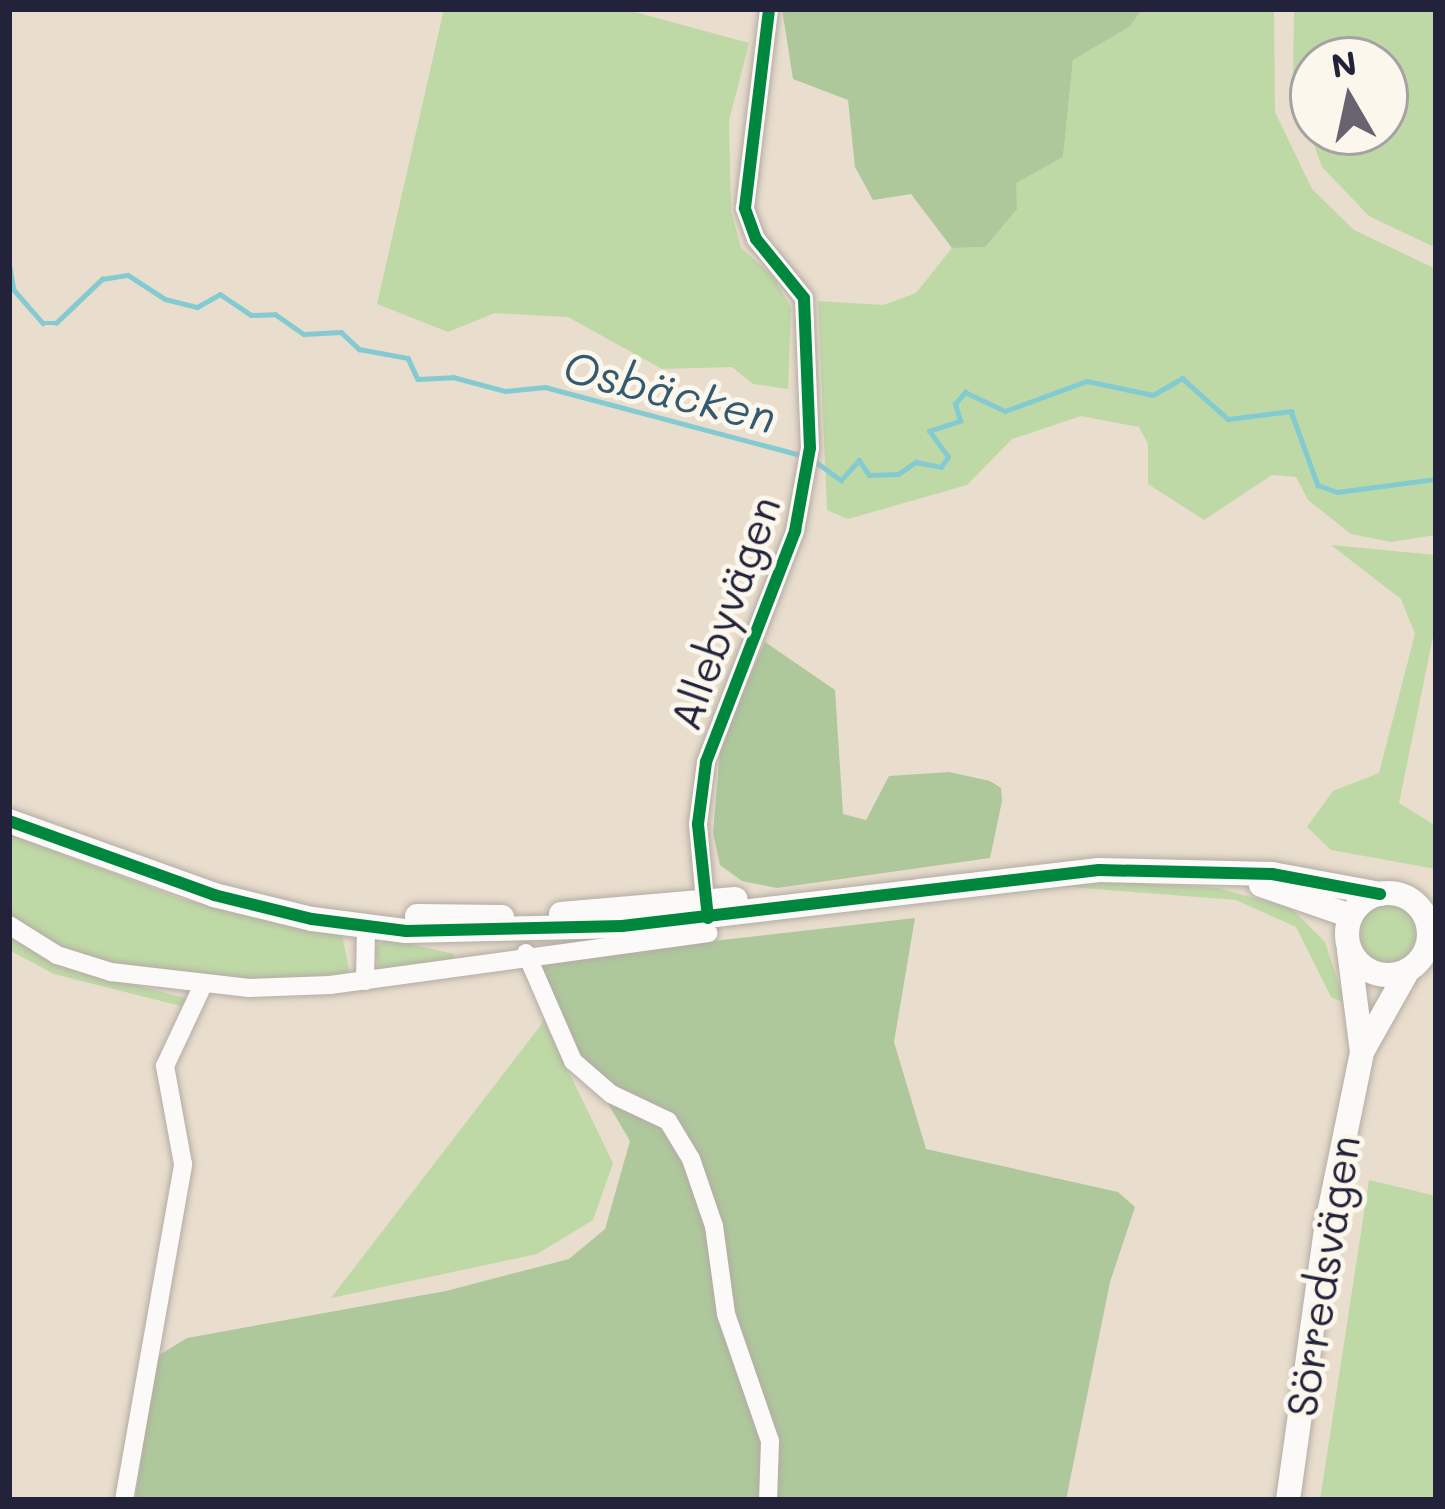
<!DOCTYPE html>
<html>
<head>
<meta charset="utf-8">
<style>
  body { margin:0 }
  #map { position:relative; width:1445px; height:1509px; overflow:hidden; background:#e9ddcd; font-family:Mali,sans-serif }
  div>[style] { position:absolute }
  .green>* { inset:0; background:#bfd9a6 }
  .round { border-radius:50% }
  .forest>* { inset:0; background:#aec89c }
  .stream>* { height:4.5px; margin:-2.25px; padding:0 2.25px; transform-origin:2.25px; border-radius:2.25px; background:#84cbd1 }
  .roads { filter:drop-shadow(0 0 3px #b3aca4) drop-shadow(0 0 3px #b3aca4) }
  .minor>* { height:18px; margin:-9px; padding:0 9px; transform-origin:9px; border-radius:9px; background:#fcfaf8 }
  .tertiary>* { height:24px; margin:-12px; padding:0 12px; transform-origin:12px; border-radius:12px; background:#fcfaf8 }
  .tertiary>.ring { margin:-12px; padding:0; box-sizing:content-box; background:none; border:24px solid #fcfaf8; border-radius:50% }
  .cycleway>* { height:12px; margin:-6px; padding:0 6px; transform-origin:6px; border-radius:6px; background:#00873e }
  span { translate:-50% -50%; white-space:nowrap; text-align:center; line-height:1.15; -webkit-text-stroke:10px #fbf7ec; paint-order:stroke }
  .street-label { font-size:42px; color:#22223b }
  .water-label { font-size:45px; color:#355a70; font-style:italic }
  .frame { position:absolute; inset:0; border:12px solid #22223b; pointer-events:none }
  .north { position:absolute; left:1289px; top:36px; width:120px; height:120px; box-sizing:border-box; background:#fbf7ec; border:3px solid #a4a2a5; border-radius:50%; rotate:351deg; font-size:33px; font-weight:700; line-height:48px; text-align:center; color:#22223b }
  .north::after { content:''; display:block; margin:auto; width:42px; height:54px; background:#68636e; clip-path:polygon(50% 0,100% 100%,50% 72%,0 100%) }
</style>
</head>
<body>
<div id="map">
  <div class="green">
    <i style="clip-path:polygon(444px 9px,624px 9px,749px 43px,729px 121px,731px 211px,741px 248px,773px 276px,791px 308px,788px 389px,753px 384px,732px 367px,662px 369px,568px 317px,495px 313px,448px 332px,377px 304px)"></i>
    <i style="clip-path:polygon(1143px 9px,1274px 9px,1275px 112px,1312px 189px,1354px 230px,1436px 269px,1436px 535px,1391px 542px,1351px 534px,1308px 500px,1296px 477px,1272px 475px,1204px 520px,1148px 484px,1148px 444px,1139px 427px,1081px 416px,1012px 439px,967px 485px,848px 519px,827px 510px,818px 301px,883px 305px,916px 293px,952px 248px,985px 247px,1015px 183px,1063px 157px,1073px 60px,1129px 27px)"></i>
    <i style="clip-path:polygon(evenodd,1294px 9px,1436px 9px,1436px 248px,1369px 216px,1322px 167px,1293px 87px,1294px 9px,1313px 60px,1385px 60px,1385px 132px,1313px 132px,1313px 60px)"></i>
    <i style="clip-path:polygon(1331px 545px,1436px 555px,1436px 622px,1399px 803px,1436px 826px,1436px 869px,1331px 850px,1307px 827px,1333px 791px,1379px 773px,1415px 634px,1401px 599px)"></i>
    <i style="clip-path:polygon(9px 834px,181px 899px,342px 934px,349px 970px,343px 976px,234px 983px,102px 962px,57px 946px,9px 916px)"></i>
    <i style="clip-path:polygon(1090px 880px,1218px 888px,1291px 908px,1325px 942px,1345px 1003px,1331px 997px,1296px 927px,1236px 900px,1070px 887px,752px 920px)"></i>
    <i class="round" style="left:1354px;top:901px;width:66px;height:66px"></i>
    <i style="clip-path:polygon(9px 936px,55px 963px,188px 999px,185px 1007px,54px 974px,9px 950px)"></i>
    <i style="clip-path:polygon(387px 939px,454px 954px,454px 963px,381px 972px,374px 949px)"></i>
    <i style="clip-path:polygon(544px 1021px,613px 1163px,593px 1220px,537px 1254px,331px 1298px)"></i>
    <i style="clip-path:polygon(1369px 1180px,1436px 1196px,1436px 1500px,1320px 1500px)"></i>
  </div>
  <div class="forest">
    <i style="clip-path:polygon(782px 9px,1143px 9px,1129px 27px,1073px 60px,1063px 157px,1016px 183px,1017px 209px,985px 247px,952px 248px,911px 194px,873px 200px,855px 167px,848px 100px,793px 79px)"></i>
    <i style="clip-path:polygon(765px 642px,835px 690px,843px 814px,866px 820px,889px 776px,949px 772px,990px 781px,1001px 788px,1002px 801px,990px 858px,777px 888px,742px 881px,720px 865px,713px 833px,721px 739px)"></i>
    <i style="clip-path:polygon(915px 918px,894px 1042px,926px 1149px,1118px 1192px,1135px 1207px,1110px 1282px,1066px 1500px,135px 1500px,156px 1357px,187px 1338px,446px 1291px,569px 1259px,605px 1229px,630px 1141px,558px 1019px,538px 961px)"></i>
  </div>
  <div class="stream">
    <i style="left:9px;top:262px;width:28px;rotate:80deg"></i>
    <i style="left:14px;top:290px;width:44px;rotate:48.7deg"></i>
    <i style="left:43px;top:323px;width:13px"></i>
    <i style="left:56px;top:323px;width:64px;rotate:-43.7deg"></i>
    <i style="left:102px;top:279px;width:26px;rotate:-9deg"></i>
    <i style="left:128px;top:275px;width:44px;rotate:33deg"></i>
    <i style="left:165px;top:299px;width:33px;rotate:14deg"></i>
    <i style="left:197px;top:307px;width:26px;rotate:-29deg"></i>
    <i style="left:220px;top:294px;width:37px;rotate:34deg"></i>
    <i style="left:251px;top:315px;width:24px;rotate:-2deg"></i>
    <i style="left:275px;top:314px;width:35px;rotate:35deg"></i>
    <i style="left:304px;top:334px;width:37px;rotate:-3deg"></i>
    <i style="left:341px;top:332px;width:25px;rotate:43deg"></i>
    <i style="left:359px;top:349px;width:50px;rotate:10.4deg"></i>
    <i style="left:408px;top:358px;width:23px;rotate:65deg"></i>
    <i style="left:418px;top:379px;width:35px;rotate:-3deg"></i>
    <i style="left:453px;top:377px;width:54px;rotate:15.1deg"></i>
    <i style="left:505px;top:391px;width:40px;rotate:-5.7deg"></i>
    <i style="left:545px;top:387px;width:265px;rotate:14.9deg"></i>
    <i style="left:812px;top:459px;width:36px;rotate:36deg"></i>
    <i style="left:841px;top:480px;width:27px;rotate:-48deg"></i>
    <i style="left:859px;top:460px;width:18px;rotate:56deg"></i>
    <i style="left:869px;top:475px;width:29px;rotate:-2deg"></i>
    <i style="left:898px;top:474px;width:22px;rotate:-34deg"></i>
    <i style="left:916px;top:462px;width:25px;rotate:11deg"></i>
    <i style="left:941px;top:467px;width:12px;rotate:-55deg"></i>
    <i style="left:948px;top:457px;width:32px;rotate:-126deg"></i>
    <i style="left:929px;top:431px;width:33px;rotate:-18deg"></i>
    <i style="left:960px;top:421px;width:18px;rotate:-106deg"></i>
    <i style="left:955px;top:404px;width:16px;rotate:-50deg"></i>
    <i style="left:965px;top:392px;width:44px;rotate:25.4deg"></i>
    <i style="left:1005px;top:411px;width:87px;rotate:-20.1deg"></i>
    <i style="left:1087px;top:381px;width:67px;rotate:12deg"></i>
    <i style="left:1153px;top:395px;width:34px;rotate:-30deg"></i>
    <i style="left:1182px;top:378px;width:62px;rotate:41.7deg"></i>
    <i style="left:1228px;top:419px;width:64px;rotate:-7.2deg"></i>
    <i style="left:1291px;top:411px;width:79px;rotate:70deg"></i>
    <i style="left:1318px;top:485px;width:20px;rotate:20deg"></i>
    <i style="left:1337px;top:492px;width:100px;rotate:-7.5deg"></i>
  </div>
  <div class="roads">
    <div class="minor">
      <i style="left:705px;top:901px;width:77px;rotate:-95.2deg"></i>
      <i style="left:698px;top:824px;width:63px;rotate:-82.6deg"></i>
      <i style="left:706px;top:762px;width:248px;rotate:-68.9deg"></i>
      <i style="left:795px;top:531px;width:84px;rotate:-79.8deg"></i>
      <i style="left:810px;top:448px;width:150px;rotate:-92.3deg"></i>
      <i style="left:804px;top:298px;width:76px;rotate:-129.1deg"></i>
      <i style="left:756px;top:239px;width:33px;rotate:-110deg"></i>
      <i style="left:745px;top:208px;width:200px;rotate:-83.1deg"></i>
      <i style="left:9px;top:925px;width:57px;rotate:32deg"></i>
      <i style="left:57px;top:955px;width:57px;rotate:17.5deg"></i>
      <i style="left:111px;top:972px;width:139px;rotate:6.6deg"></i>
      <i style="left:249px;top:988px;width:81px;rotate:-2.1deg"></i>
      <i style="left:330px;top:985px;width:382px;rotate:-7.8deg"></i>
      <i style="left:526px;top:953px;width:118px;rotate:66.5deg"></i>
      <i style="left:573px;top:1061px;width:50px;rotate:41deg"></i>
      <i style="left:611px;top:1094px;width:63px;rotate:25.3deg"></i>
      <i style="left:668px;top:1121px;width:44px;rotate:58.8deg"></i>
      <i style="left:691px;top:1159px;width:71px;rotate:71.1deg"></i>
      <i style="left:714px;top:1226px;width:89px;rotate:82.2deg"></i>
      <i style="left:726px;top:1314px;width:134px;rotate:70.9deg"></i>
      <i style="left:770px;top:1441px;width:59px;rotate:91.9deg"></i>
      <i style="left:365px;top:981px;width:54px;rotate:-88.9deg"></i>
      <i style="left:124px;top:1500px;width:341px;rotate:-80deg"></i>
      <i style="left:183px;top:1164px;width:100px;rotate:-100.4deg"></i>
      <i style="left:165px;top:1066px;width:87px;rotate:-64.9deg"></i>
    </div>
    <div class="tertiary">
      <i style="left:9px;top:821px;width:218px;rotate:19.8deg"></i>
      <i style="left:214px;top:895px;width:101px;rotate:13.8deg"></i>
      <i style="left:312px;top:919px;width:95px;rotate:7.3deg"></i>
      <i style="left:406px;top:931px;width:216px;rotate:-1.3deg"></i>
      <i style="left:622px;top:926px;width:480px;rotate:-6.7deg"></i>
      <i style="left:1099px;top:870px;width:173px;rotate:1.3deg"></i>
      <i style="left:1272px;top:874px;width:110px;rotate:10.5deg"></i>
      <i style="left:1261px;top:885px;width:95px;rotate:19deg"></i>
      <i class="ring" style="left:1347px;top:893px;width:58px;height:58px"></i>
      <i style="left:561px;top:914px;width:175px;rotate:-4.9deg"></i>
      <i style="left:417px;top:916px;width:85px;rotate:0.7deg"></i>
      <i style="left:1362px;top:1052px;width:94px;rotate:-60.7deg"></i>
      <i style="left:1288px;top:1500px;width:275px;rotate:-82deg"></i>
      <i style="left:1326px;top:1228px;width:180px;rotate:-78.4deg"></i>
      <i style="left:1362px;top:1052px;width:103px;rotate:-97.3deg"></i>
    </div>
  </div>
  <div class="cycleway">
    <i style="left:9px;top:821px;width:218px;rotate:19.8deg"></i>
    <i style="left:214px;top:895px;width:101px;rotate:13.8deg"></i>
    <i style="left:312px;top:919px;width:95px;rotate:7.3deg"></i>
    <i style="left:406px;top:931px;width:216px;rotate:-1.3deg"></i>
    <i style="left:622px;top:926px;width:480px;rotate:-6.7deg"></i>
    <i style="left:1099px;top:870px;width:173px;rotate:1.3deg"></i>
    <i style="left:1272px;top:874px;width:110px;rotate:10.5deg"></i>
    <i style="left:708px;top:918px;width:95px;rotate:-96.1deg"></i>
    <i style="left:698px;top:824px;width:63px;rotate:-82.6deg"></i>
    <i style="left:706px;top:762px;width:248px;rotate:-68.9deg"></i>
    <i style="left:795px;top:531px;width:84px;rotate:-79.8deg"></i>
    <i style="left:810px;top:448px;width:150px;rotate:-92.3deg"></i>
    <i style="left:804px;top:298px;width:76px;rotate:-129.1deg"></i>
    <i style="left:756px;top:239px;width:33px;rotate:-110deg"></i>
    <i style="left:745px;top:208px;width:200px;rotate:-83.1deg"></i>
  </div>
  <div class="street-label">
    <span style="left:725px;top:613px;rotate:-70deg">Allebyvägen</span>
    <span style="left:1323px;top:1276px;rotate:-81deg">Sörredsvägen</span>
  </div>
  <div class="water-label">
    <span style="left:670px;top:391px;rotate:14deg">Osbäcken</span>
  </div>
  <div class="frame"></div>
  <div class="north">N</div>
</div>
</body>
</html>
